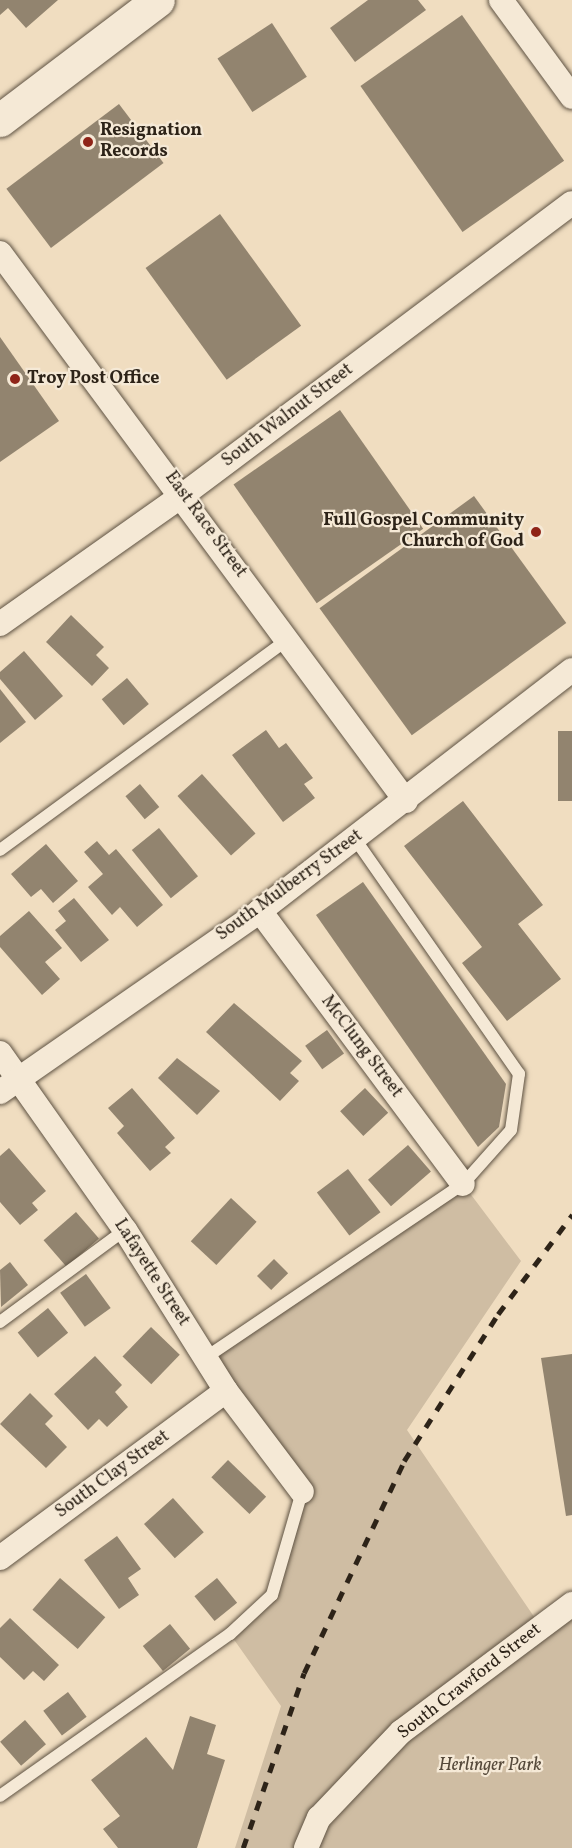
<!DOCTYPE html>
<html>
<head>
<meta charset="utf-8">
<style>
  body { margin:0 }
  #map { position:relative; width:572px; height:1848px; overflow:hidden; background:#f0ddc0; font-family:Vollkorn,serif }
  div>[style] { position:absolute }
  .green>* { inset:0; background:#cfbda3 }
  .building>* { inset:0; background:#92846f; transform-origin:0 0 }
  .roads { filter:drop-shadow(0 0 2px #5e5242) drop-shadow(0 0 2px #5e5242) }
  .service>* { height:12px; margin:-6px; padding:0 6px; transform-origin:6px; border-radius:6px; background:#f5e9d6 }
  .minor>* { height:24px; margin:-12px; padding:0 12px; transform-origin:12px; border-radius:12px; background:#f5e9d6 }
  .secondary>* { height:33px; margin:-16.5px; padding:0 16.5px; transform-origin:16.5px; border-radius:16.5px; background:#f5e9d6 }
  .rail>* { height:4.5px; margin-top:-2.25px; transform-origin:0; background:repeating-linear-gradient(90deg,#2d2318 0 10px,transparent 0 20px) }
  .dots>* { width:16px; height:16px; translate:-50% -50%; box-sizing:border-box; border:3px solid #f5e9d6; border-radius:50% }
  span { translate:-50% -50%; white-space:nowrap; text-align:center; line-height:1.15; -webkit-text-stroke:4.5px #f5e9d6; paint-order:stroke }
  .poi-label { font-size:18px; color:#2d2318; font-weight:700 }
  .left { translate:0 -50%; text-align:left }
  .right { translate:-100% -50%; text-align:right }
  .street-label { font-size:18px; color:#2d2318 }
  .park-label { font-size:18px; color:#564a3b; font-style:italic }
</style>
</head>
<body>
<div id="map">
  <div class="green">
    <i style="clip-path:polygon(463px 1184px,521px 1261px,407px 1430px,541px 1627px,572px 1604px,572px 1848px,235px 1848px,281px 1706px,230px 1634px,272px 1595px,302px 1492px,205px 1358px)"></i>
  </div>
  <div class="building">
    <i style="clip-path:polygon(0 0,58px 0,26px 28px,8px 8px,0 15px)"></i>
    <i style="clip-path:polygon(368px 0,418px 0,426px 10px,355px 62px,330px 28px)"></i>
    <i style="left:462px;top:15px;width:178px;height:124px;rotate:55deg"></i>
    <i style="left:272px;top:23px;width:64px;height:65px;rotate:57deg"></i>
    <i style="left:119px;top:104px;width:74px;height:141px;rotate:53deg"></i>
    <i style="left:220px;top:214px;width:138px;height:92px;rotate:54deg"></i>
    <i style="clip-path:polygon(0 337px,59px 421px,0 462px)"></i>
    <i style="left:340px;top:410px;width:145px;height:130px;rotate:55deg"></i>
    <i style="left:474px;top:496px;width:157px;height:191px;rotate:54deg"></i>
    <i style="clip-path:polygon(71px 615px,104px 647px,96px 655px,109px 668px,92px 686px,46px 642px)"></i>
    <i style="clip-path:polygon(24px 651px,63px 696px,35px 720px,0 679px,0 672px)"></i>
    <i style="left:127px;top:678px;width:34px;height:33px;rotate:50deg"></i>
    <i style="clip-path:polygon(0 689px,26px 722px,0 743px)"></i>
    <i style="clip-path:polygon(266px 730px,279px 748px,286px 743px,313px 778px,304px 784px,315px 798px,283px 822px,232px 755px)"></i>
    <i style="left:558px;top:731px;width:14px;height:70px"></i>
    <i style="left:202px;top:774px;width:80px;height:33px;rotate:48deg"></i>
    <i style="left:140px;top:784px;width:30px;height:19px;rotate:50deg"></i>
    <i style="clip-path:polygon(463px 801px,543px 905px,518px 924px,561px 979px,507px 1021px,462px 963px,482px 947px,404px 846px)"></i>
    <i style="left:159px;top:828px;width:62px;height:35px;rotate:51deg"></i>
    <i style="clip-path:polygon(97px 841px,109px 855px,116px 849px,163px 905px,137px 927px,120px 907px,112px 915px,88px 887px,103px 874px,84px 852px)"></i>
    <i style="clip-path:polygon(46px 844px,78px 881px,53px 903px,41px 889px,31px 897px,11px 874px)"></i>
    <i style="clip-path:polygon(363px 882px,506px 1084px,499px 1127px,478px 1147px,316px 915px)"></i>
    <i style="clip-path:polygon(74px 898px,109px 940px,81px 962px,55px 930px,66px 921px,58px 911px)"></i>
    <i style="clip-path:polygon(29px 911px,62px 948px,45px 962px,60px 979px,42px 995px,0 947px,0 936px)"></i>
    <i style="clip-path:polygon(234px 1003px,302px 1061px,290px 1073px,299px 1081px,280px 1101px,206px 1032px)"></i>
    <i style="left:327px;top:1030px;width:29px;height:27px;rotate:54deg"></i>
    <i style="clip-path:polygon(177px 1058px,220px 1091px,197px 1115px,158px 1078px)"></i>
    <i style="clip-path:polygon(132px 1088px,175px 1138px,165px 1147px,171px 1153px,150px 1171px,117px 1133px,124px 1126px,108px 1108px)"></i>
    <i style="left:365px;top:1088px;width:34px;height:34px;rotate:47deg"></i>
    <i style="left:408px;top:1145px;width:35px;height:53px;rotate:49deg"></i>
    <i style="clip-path:polygon(9px 1148px,46px 1191px,32px 1203px,38px 1210px,20px 1225px,0 1202px,0 1156px)"></i>
    <i style="left:348px;top:1169px;width:54px;height:39px;rotate:53deg"></i>
    <i style="left:231px;top:1198px;width:35px;height:59px;rotate:43deg"></i>
    <i style="left:76px;top:1212px;width:35px;height:43px;rotate:49deg"></i>
    <i style="left:274px;top:1259px;width:20px;height:24px;rotate:45deg"></i>
    <i style="clip-path:polygon(10px 1262px,28px 1285px,1px 1307px,0 1270px)"></i>
    <i style="left:86px;top:1274px;width:42px;height:32px;rotate:54deg"></i>
    <i style="left:48px;top:1308px;width:32px;height:39px;rotate:51deg"></i>
    <i style="left:151px;top:1327px;width:40px;height:41px;rotate:44deg"></i>
    <i style="clip-path:polygon(572px 1354px,572px 1515px,566px 1516px,541px 1358px)"></i>
    <i style="clip-path:polygon(95px 1356px,122px 1385px,115px 1392px,128px 1407px,107px 1427px,99px 1419px,88px 1430px,54px 1394px)"></i>
    <i style="clip-path:polygon(30px 1393px,53px 1416px,45px 1424px,67px 1447px,46px 1468px,0 1424px)"></i>
    <i style="left:228px;top:1460px;width:53px;height:24px;rotate:44deg"></i>
    <i style="left:173px;top:1498px;width:46px;height:39px;rotate:48deg"></i>
    <i style="clip-path:polygon(117px 1536px,141px 1569px,128px 1578px,139px 1595px,119px 1609px,84px 1560px)"></i>
    <i style="left:60px;top:1578px;width:60px;height:42px;rotate:41deg"></i>
    <i style="left:217px;top:1578px;width:32px;height:29px;rotate:51deg"></i>
    <i style="clip-path:polygon(10px 1618px,59px 1665px,44px 1681px,33px 1671px,24px 1680px,0 1657px,0 1628px)"></i>
    <i style="left:170px;top:1624px;width:32px;height:35px;rotate:51deg"></i>
    <i style="left:68px;top:1692px;width:31px;height:31px;rotate:53deg"></i>
    <i style="clip-path:polygon(190px 1716px,216px 1725px,207px 1754px,225px 1760px,197px 1848px,118px 1848px,103px 1829px,120px 1816px,91px 1780px,146px 1737px,173px 1770px)"></i>
    <i style="left:25px;top:1720px;width:32px;height:33px;rotate:49deg"></i>
  </div>
  <div class="roads">
    <div class="service">
      <i style="left:0;top:850px;width:357px;rotate:-36.2deg"></i>
      <i style="left:0;top:1322px;width:155px;rotate:-36.4deg"></i>
      <i style="left:205px;top:1358px;width:311px;rotate:-34deg"></i>
      <i style="left:463px;top:1184px;width:72px;rotate:-48.4deg"></i>
      <i style="left:511px;top:1130px;width:57px;rotate:-81.9deg"></i>
      <i style="left:519px;top:1074px;width:287px;rotate:-124.9deg"></i>
      <i style="left:0;top:1796px;width:281px;rotate:-35.2deg"></i>
      <i style="left:230px;top:1634px;width:57px;rotate:-42.9deg"></i>
      <i style="left:272px;top:1595px;width:107px;rotate:-73.8deg"></i>
    </div>
    <div class="minor">
      <i style="left:501px;top:0;width:120px;rotate:53.8deg"></i>
      <i style="left:0;top:253px;width:682px;rotate:53.47deg"></i>
      <i style="left:0;top:624px;width:224px;rotate:-35.2deg"></i>
      <i style="left:183px;top:495px;width:486px;rotate:-36.9deg"></i>
      <i style="left:260px;top:911px;width:340px;rotate:53.4deg"></i>
      <i style="left:0;top:1053px;width:217px;rotate:54.8deg"></i>
      <i style="left:125px;top:1230px;width:190px;rotate:57.9deg"></i>
      <i style="left:226px;top:1391px;width:126px;rotate:53deg"></i>
      <i style="left:0;top:1092px;width:317px;rotate:-34.8deg"></i>
      <i style="left:260px;top:911px;width:394px;rotate:-37.7deg"></i>
      <i style="left:0;top:1558px;width:281px;rotate:-36.5deg"></i>
      <i style="left:306px;top:1848px;width:33px;rotate:-67deg"></i>
      <i style="left:319px;top:1818px;width:119px;rotate:-46.4deg"></i>
      <i style="left:401px;top:1732px;width:214px;rotate:-36.8deg"></i>
    </div>
    <div class="secondary">
      <i style="left:0;top:120px;width:198px;rotate:-37.2deg"></i>
    </div>
  </div>
  <div class="rail">
    <i style="left:243px;top:1848px;width:185px;rotate:-70.8deg"></i>
    <i style="left:304px;top:1673px;width:234px;rotate:-64.7deg"></i>
    <i style="left:404px;top:1461px;width:174px;rotate:-57.4deg"></i>
    <i style="left:498px;top:1314px;width:124px;rotate:-53.2deg"></i>
  </div>
  <div class="dots">
    <i style="left:88px;top:142px;background:#8f2418"></i>
    <i style="left:15px;top:379px;background:#8f2418"></i>
    <i style="left:536px;top:532px;background:#8f2418"></i>
  </div>
  <div class="poi-label">
    <span class="left" style="left:100px;top:142px">Resignation<br>Records</span>
    <span class="left" style="left:27px;top:379px">Troy Post Office</span>
    <span class="right" style="left:524px;top:532px">Full Gospel Community<br>Church of God</span>
  </div>
  <div class="street-label">
    <span style="left:288px;top:416px;rotate:-37deg">South Walnut Street</span>
    <span style="left:205px;top:525px;rotate:54deg">East Race Street</span>
    <span style="left:290px;top:886px;rotate:-36deg">South Mulberry Street</span>
    <span style="left:361px;top:1047px;rotate:53deg">McClung Street</span>
    <span style="left:151px;top:1273px;rotate:57deg">Lafayette Street</span>
    <span style="left:113px;top:1475px;rotate:-36deg">South Clay Street</span>
    <span style="left:470px;top:1682px;rotate:-38deg">South Crawford Street</span>
  </div>
  <div class="park-label">
    <span style="left:490px;top:1766px">Herlinger Park</span>
  </div>
</div>
</body>
</html>
